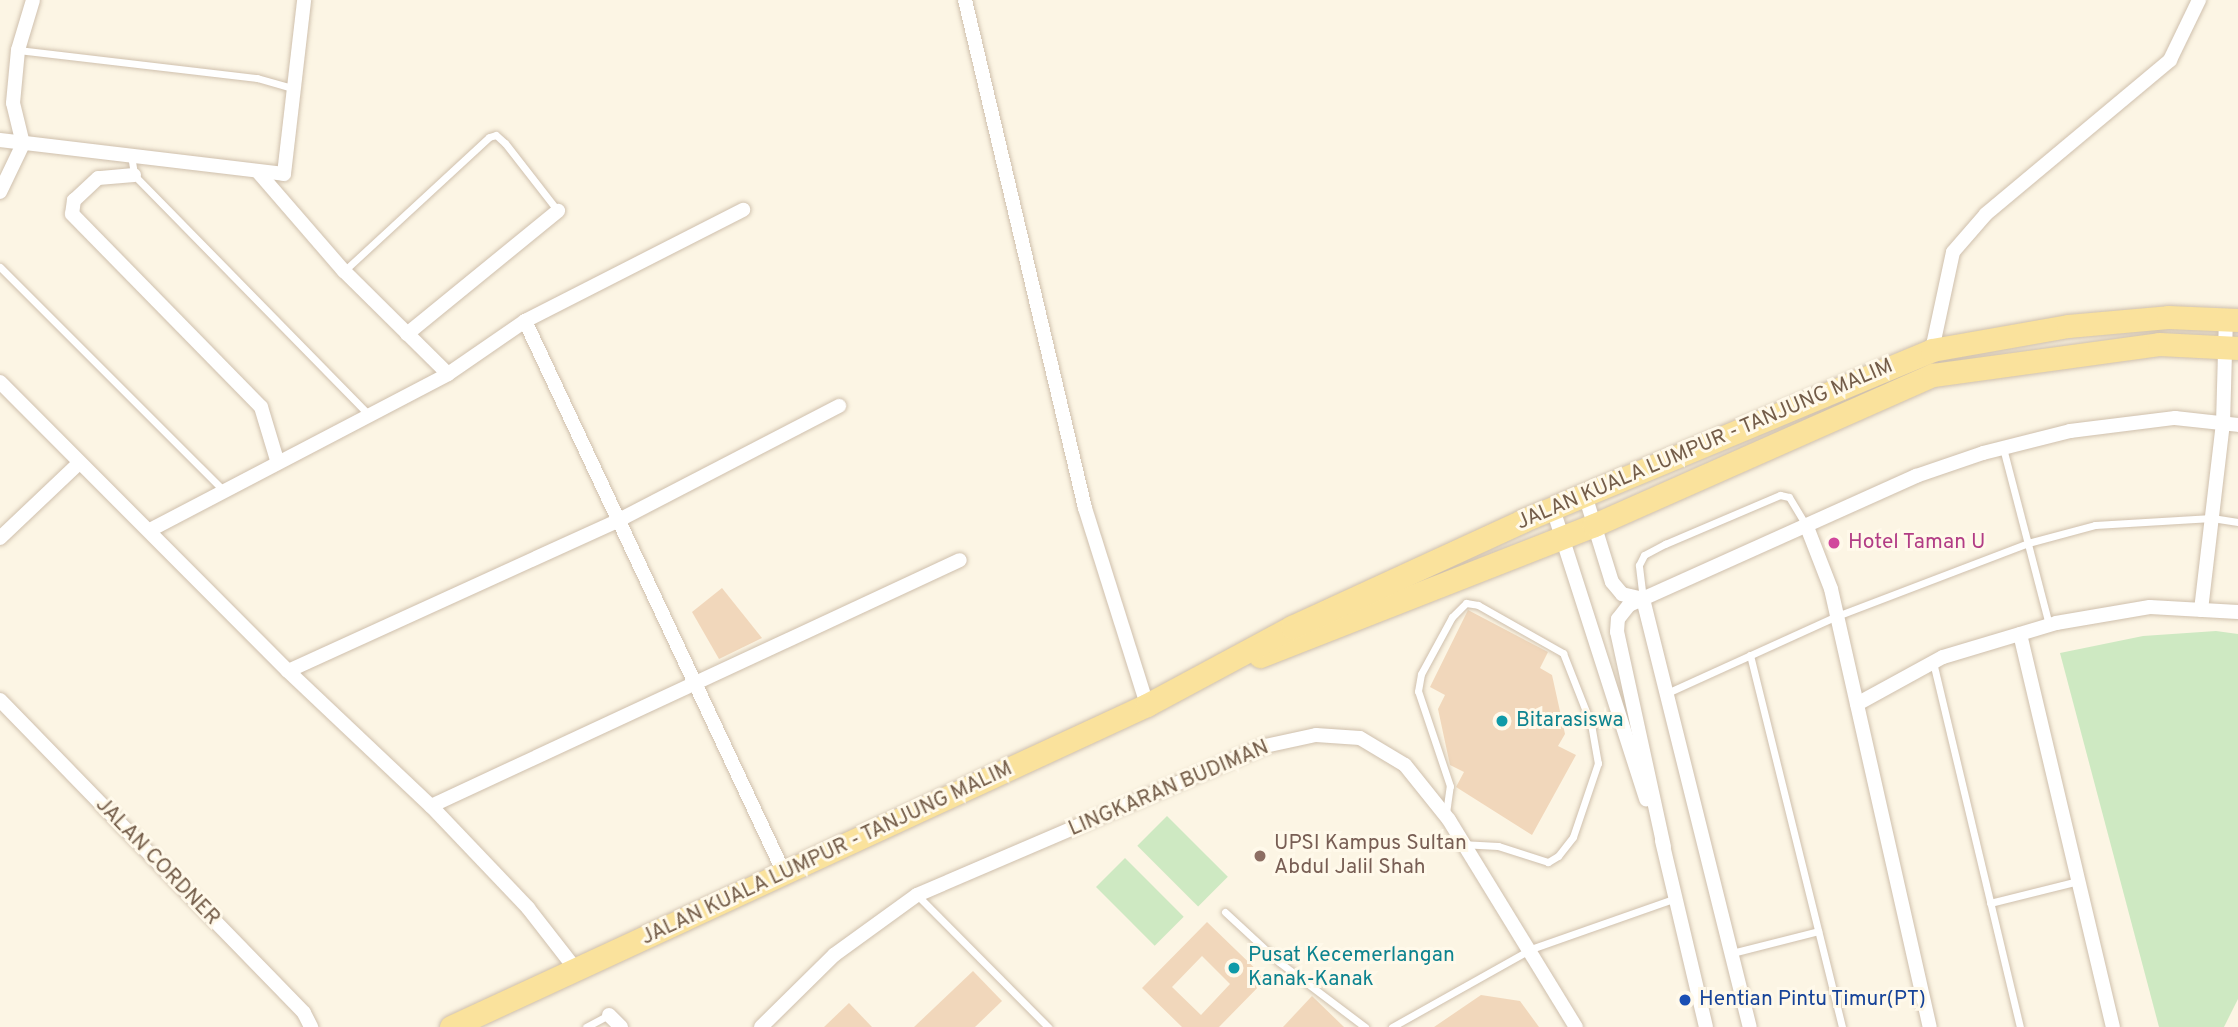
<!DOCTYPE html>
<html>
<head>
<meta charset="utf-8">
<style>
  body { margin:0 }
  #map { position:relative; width:2238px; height:1027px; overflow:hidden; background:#fcf5e4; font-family:Overpass,sans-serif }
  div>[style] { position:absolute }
  .green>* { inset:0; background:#cee9c2; transform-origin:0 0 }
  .building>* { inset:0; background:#f1d7bb }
  .roads { filter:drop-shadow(0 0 2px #cfc0ad) drop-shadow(0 0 2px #cfc0ad) }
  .service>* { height:7px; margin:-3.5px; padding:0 3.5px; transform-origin:3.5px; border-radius:3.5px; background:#fff }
  .minor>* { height:14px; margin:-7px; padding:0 7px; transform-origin:7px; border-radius:7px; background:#fff }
  .primary>* { height:23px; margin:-11.5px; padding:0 11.5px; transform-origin:11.5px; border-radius:11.5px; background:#fae29c }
  .dots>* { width:19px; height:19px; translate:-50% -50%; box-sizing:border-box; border:4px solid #fff9ea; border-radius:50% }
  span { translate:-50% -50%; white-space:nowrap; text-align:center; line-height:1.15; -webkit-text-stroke:6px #fff9ea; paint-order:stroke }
  .street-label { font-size:21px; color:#745d49 }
  .hotel-label { font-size:21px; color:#b23c85 }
  .left { translate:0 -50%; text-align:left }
  .culture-label { font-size:21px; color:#0d838f }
  .education-label { font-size:21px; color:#785e54 }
  .transit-label { font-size:21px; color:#164399 }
</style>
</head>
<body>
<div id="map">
  <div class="green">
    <i style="clip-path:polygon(2216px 631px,2238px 634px,2238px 999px,2224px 1027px,2159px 1027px,2060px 653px,2143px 636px)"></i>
    <i style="left:1167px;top:816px;width:86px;height:42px;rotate:45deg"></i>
    <i style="left:1125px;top:858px;width:83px;height:41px;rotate:45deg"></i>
  </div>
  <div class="building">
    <i style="clip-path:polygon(722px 588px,762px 638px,719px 659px,692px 612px)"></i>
    <i style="clip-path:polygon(1468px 610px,1548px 652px,1540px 668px,1552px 675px,1565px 734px,1558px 746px,1576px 755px,1532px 835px,1456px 787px,1464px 772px,1450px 765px,1438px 709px,1445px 695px,1430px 687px)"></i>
    <i style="clip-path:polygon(evenodd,1207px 922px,1266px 979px,1219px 1027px,1182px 1027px,1142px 988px,1207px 922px,1202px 956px,1230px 984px,1201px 1015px,1172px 987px,1202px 956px)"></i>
    <i style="clip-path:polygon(973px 971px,1002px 1001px,975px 1027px,914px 1027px)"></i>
    <i style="clip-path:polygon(1481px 995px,1520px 1001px,1539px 1027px,1434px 1027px)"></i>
    <i style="clip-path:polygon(1312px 996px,1344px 1027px,1283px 1027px)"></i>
    <i style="clip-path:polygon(849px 1003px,872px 1027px,824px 1027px)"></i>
  </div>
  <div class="roads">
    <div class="service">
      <i style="left:18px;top:50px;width:241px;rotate:6.7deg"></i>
      <i style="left:257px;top:78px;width:37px;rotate:16deg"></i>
      <i style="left:131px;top:155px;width:20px;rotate:81deg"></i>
      <i style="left:134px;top:175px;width:336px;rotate:45.6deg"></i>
      <i style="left:0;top:267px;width:314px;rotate:45deg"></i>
      <i style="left:344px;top:271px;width:197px;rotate:-42.7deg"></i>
      <i style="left:489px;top:137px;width:7px;rotate:-16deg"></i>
      <i style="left:496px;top:135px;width:12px;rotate:42deg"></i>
      <i style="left:505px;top:143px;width:86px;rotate:52.1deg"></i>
      <i style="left:2003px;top:448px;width:182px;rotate:75.4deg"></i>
      <i style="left:1643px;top:599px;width:34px;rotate:-97deg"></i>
      <i style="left:1639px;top:565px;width:11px;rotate:-63deg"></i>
      <i style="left:1644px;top:555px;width:24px;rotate:-28deg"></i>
      <i style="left:1665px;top:544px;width:125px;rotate:-23.1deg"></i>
      <i style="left:1780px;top:495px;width:9px;rotate:13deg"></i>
      <i style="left:1789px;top:497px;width:33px;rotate:59deg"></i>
      <i style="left:1750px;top:655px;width:383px;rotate:76.1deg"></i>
      <i style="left:1933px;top:662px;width:375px;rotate:76.6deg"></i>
      <i style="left:1667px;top:693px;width:187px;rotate:-24.4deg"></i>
      <i style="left:1837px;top:616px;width:204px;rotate:-20.9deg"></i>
      <i style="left:2028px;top:543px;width:69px;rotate:-15deg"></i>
      <i style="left:2095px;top:525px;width:117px;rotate:-3.4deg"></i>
      <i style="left:2212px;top:518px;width:26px;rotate:9deg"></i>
      <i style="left:1591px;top:724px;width:28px;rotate:-19deg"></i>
      <i style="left:1446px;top:813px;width:27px;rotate:-82deg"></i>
      <i style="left:1450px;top:786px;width:100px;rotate:-108.6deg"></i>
      <i style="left:1418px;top:691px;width:17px;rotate:-80deg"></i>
      <i style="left:1421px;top:674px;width:65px;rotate:-61.5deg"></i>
      <i style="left:1452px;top:617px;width:20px;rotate:-45deg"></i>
      <i style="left:1466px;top:603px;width:12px;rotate:9deg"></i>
      <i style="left:1478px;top:605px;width:98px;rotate:29.5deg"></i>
      <i style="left:1563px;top:653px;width:76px;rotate:68.5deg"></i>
      <i style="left:1591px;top:724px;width:40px;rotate:80deg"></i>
      <i style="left:1598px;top:763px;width:78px;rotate:108.7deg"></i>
      <i style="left:1573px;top:837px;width:24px;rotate:128deg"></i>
      <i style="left:1558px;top:856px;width:12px;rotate:149deg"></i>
      <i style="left:1548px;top:862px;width:52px;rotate:-162.3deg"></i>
      <i style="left:1498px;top:846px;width:33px;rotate:-177deg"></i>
      <i style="left:918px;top:896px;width:185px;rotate:45.2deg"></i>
      <i style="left:1990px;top:903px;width:91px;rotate:-14deg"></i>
      <i style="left:1225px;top:912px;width:74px;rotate:42.8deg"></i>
      <i style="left:1279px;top:962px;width:108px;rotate:37.1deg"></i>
      <i style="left:1732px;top:953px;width:89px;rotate:-14.3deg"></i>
      <i style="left:586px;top:1027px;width:26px;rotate:-28deg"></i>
      <i style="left:1392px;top:1027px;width:159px;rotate:-29.3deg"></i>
      <i style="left:1531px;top:949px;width:154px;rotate:-19.4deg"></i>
    </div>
    <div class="minor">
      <i style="left:965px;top:0;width:522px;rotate:76.71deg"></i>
      <i style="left:1085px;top:508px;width:207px;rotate:72.5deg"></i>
      <i style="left:0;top:140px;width:286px;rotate:6.8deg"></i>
      <i style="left:284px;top:174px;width:175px;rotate:-83.4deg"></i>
      <i style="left:259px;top:173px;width:130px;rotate:49.1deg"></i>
      <i style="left:344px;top:271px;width:146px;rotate:44.7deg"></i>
      <i style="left:134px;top:175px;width:36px;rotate:175deg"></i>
      <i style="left:98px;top:178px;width:33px;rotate:137deg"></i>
      <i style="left:74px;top:200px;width:14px;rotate:98deg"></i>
      <i style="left:72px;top:214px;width:270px;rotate:45.6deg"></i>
      <i style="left:261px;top:407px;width:55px;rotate:73.2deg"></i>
      <i style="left:0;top:192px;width:53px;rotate:-64.4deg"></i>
      <i style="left:23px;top:144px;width:42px;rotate:-103.7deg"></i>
      <i style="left:13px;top:103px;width:53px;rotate:-84.6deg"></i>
      <i style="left:18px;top:50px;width:52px;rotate:-73.3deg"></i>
      <i style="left:525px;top:321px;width:610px;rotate:64.86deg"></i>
      <i style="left:407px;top:334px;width:195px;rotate:-39.2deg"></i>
      <i style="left:1932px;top:350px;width:100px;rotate:-77.9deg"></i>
      <i style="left:1953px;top:252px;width:50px;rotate:-49deg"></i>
      <i style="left:1986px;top:214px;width:240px;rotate:-39.9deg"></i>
      <i style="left:2170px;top:60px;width:67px;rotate:-64.2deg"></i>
      <i style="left:0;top:382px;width:408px;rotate:45.1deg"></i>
      <i style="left:288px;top:671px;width:197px;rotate:43.4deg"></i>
      <i style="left:431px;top:806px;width:141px;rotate:46.4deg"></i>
      <i style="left:528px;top:908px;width:80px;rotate:52.1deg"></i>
      <i style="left:1585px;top:495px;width:91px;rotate:72.8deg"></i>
      <i style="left:1612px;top:582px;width:16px;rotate:50deg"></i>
      <i style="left:1622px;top:594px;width:22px;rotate:13deg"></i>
      <i style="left:1553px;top:509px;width:305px;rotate:72.2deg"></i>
      <i style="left:1807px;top:527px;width:66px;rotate:68.8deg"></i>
      <i style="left:1831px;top:589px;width:449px;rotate:77.3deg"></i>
      <i style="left:150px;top:530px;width:336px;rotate:-27.6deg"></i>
      <i style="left:448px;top:374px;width:93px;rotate:-34.5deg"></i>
      <i style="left:525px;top:321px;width:245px;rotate:-27deg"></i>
      <i style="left:0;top:538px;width:109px;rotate:-43.5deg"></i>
      <i style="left:1643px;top:599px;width:441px;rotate:76deg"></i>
      <i style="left:2201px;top:610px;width:187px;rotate:-83.3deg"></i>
      <i style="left:2223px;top:424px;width:106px;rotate:-88.4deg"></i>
      <i style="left:2020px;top:634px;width:404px;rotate:76.7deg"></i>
      <i style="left:288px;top:671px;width:364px;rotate:-24.5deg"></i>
      <i style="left:619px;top:520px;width:248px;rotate:-27.4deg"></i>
      <i style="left:0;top:700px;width:436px;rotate:45.8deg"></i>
      <i style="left:304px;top:1013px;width:16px;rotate:63deg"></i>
      <i style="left:1857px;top:704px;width:98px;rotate:-28.7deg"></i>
      <i style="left:1943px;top:657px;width:118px;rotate:-16.7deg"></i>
      <i style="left:2056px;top:623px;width:95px;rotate:-9.7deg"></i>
      <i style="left:2150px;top:607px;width:88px;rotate:3.3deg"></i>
      <i style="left:431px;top:806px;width:583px;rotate:-24.94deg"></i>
      <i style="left:1662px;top:841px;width:191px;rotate:76.7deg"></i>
      <i style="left:1664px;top:847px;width:220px;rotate:-102.3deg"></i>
      <i style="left:1617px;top:632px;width:13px;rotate:-86deg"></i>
      <i style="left:1618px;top:619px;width:18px;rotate:-52deg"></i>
      <i style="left:1629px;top:605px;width:315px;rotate:-24.2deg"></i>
      <i style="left:1916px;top:476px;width:71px;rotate:-18.9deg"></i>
      <i style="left:1983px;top:453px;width:90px;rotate:-14.2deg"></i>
      <i style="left:2070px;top:431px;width:106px;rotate:-7.1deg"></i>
      <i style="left:2175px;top:418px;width:63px;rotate:6.3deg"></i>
      <i style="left:609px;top:1015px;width:17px;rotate:45deg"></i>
      <i style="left:761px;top:1027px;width:103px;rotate:-44.6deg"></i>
      <i style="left:834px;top:955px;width:102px;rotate:-35.9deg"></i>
      <i style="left:917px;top:895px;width:379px;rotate:-23.2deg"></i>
      <i style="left:1265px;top:746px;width:52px;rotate:-12.2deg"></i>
      <i style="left:1316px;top:735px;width:44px;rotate:3.9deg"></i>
      <i style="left:1360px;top:738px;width:52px;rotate:31deg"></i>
      <i style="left:1405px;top:765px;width:70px;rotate:51.3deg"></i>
      <i style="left:1449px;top:820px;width:243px;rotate:58.5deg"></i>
    </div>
    <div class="primary">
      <i style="left:1260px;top:656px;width:359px;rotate:-21.4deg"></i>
      <i style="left:1594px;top:525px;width:371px;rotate:-23.9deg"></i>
      <i style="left:1933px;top:375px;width:228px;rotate:-7.8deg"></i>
      <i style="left:2159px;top:344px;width:79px;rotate:2.9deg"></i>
      <i style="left:451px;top:1027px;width:767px;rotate:-24.83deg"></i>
      <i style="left:1147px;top:705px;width:165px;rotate:-28.3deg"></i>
      <i style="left:1292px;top:627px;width:253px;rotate:-24.7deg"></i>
      <i style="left:1522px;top:521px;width:444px;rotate:-22.6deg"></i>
      <i style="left:1932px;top:350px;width:138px;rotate:-10deg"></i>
      <i style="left:2068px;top:326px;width:100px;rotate:-5.1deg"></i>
      <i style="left:2168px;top:317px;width:70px;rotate:2.5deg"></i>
    </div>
  </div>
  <div class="dots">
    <i style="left:1834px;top:543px;background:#d1479c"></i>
    <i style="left:1502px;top:721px;background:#0f9aa8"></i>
    <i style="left:1260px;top:856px;background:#8d6e63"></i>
    <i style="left:1234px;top:968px;background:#0f9aa8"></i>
    <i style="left:1685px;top:1000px;background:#1a4fb4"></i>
  </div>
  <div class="street-label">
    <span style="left:1705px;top:445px;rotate:-23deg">JALAN KUALA LUMPUR - TANJUNG MALIM</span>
    <span style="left:1169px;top:789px;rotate:-23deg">LINGKARAN BUDIMAN</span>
    <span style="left:827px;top:854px;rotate:-25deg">JALAN KUALA LUMPUR - TANJUNG MALIM</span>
    <span style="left:157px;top:862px;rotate:46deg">JALAN CORDNER</span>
  </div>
  <div class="hotel-label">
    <span class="left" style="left:1848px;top:543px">Hotel Taman U</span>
  </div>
  <div class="culture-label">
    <span class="left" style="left:1516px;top:721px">Bitarasiswa</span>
    <span class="left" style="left:1248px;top:968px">Pusat Kecemerlangan<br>Kanak-Kanak</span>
  </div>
  <div class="education-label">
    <span class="left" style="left:1274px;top:856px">UPSI Kampus Sultan<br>Abdul Jalil Shah</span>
  </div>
  <div class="transit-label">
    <span class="left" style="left:1699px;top:1000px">Hentian Pintu Timur(PT)</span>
  </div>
</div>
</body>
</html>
